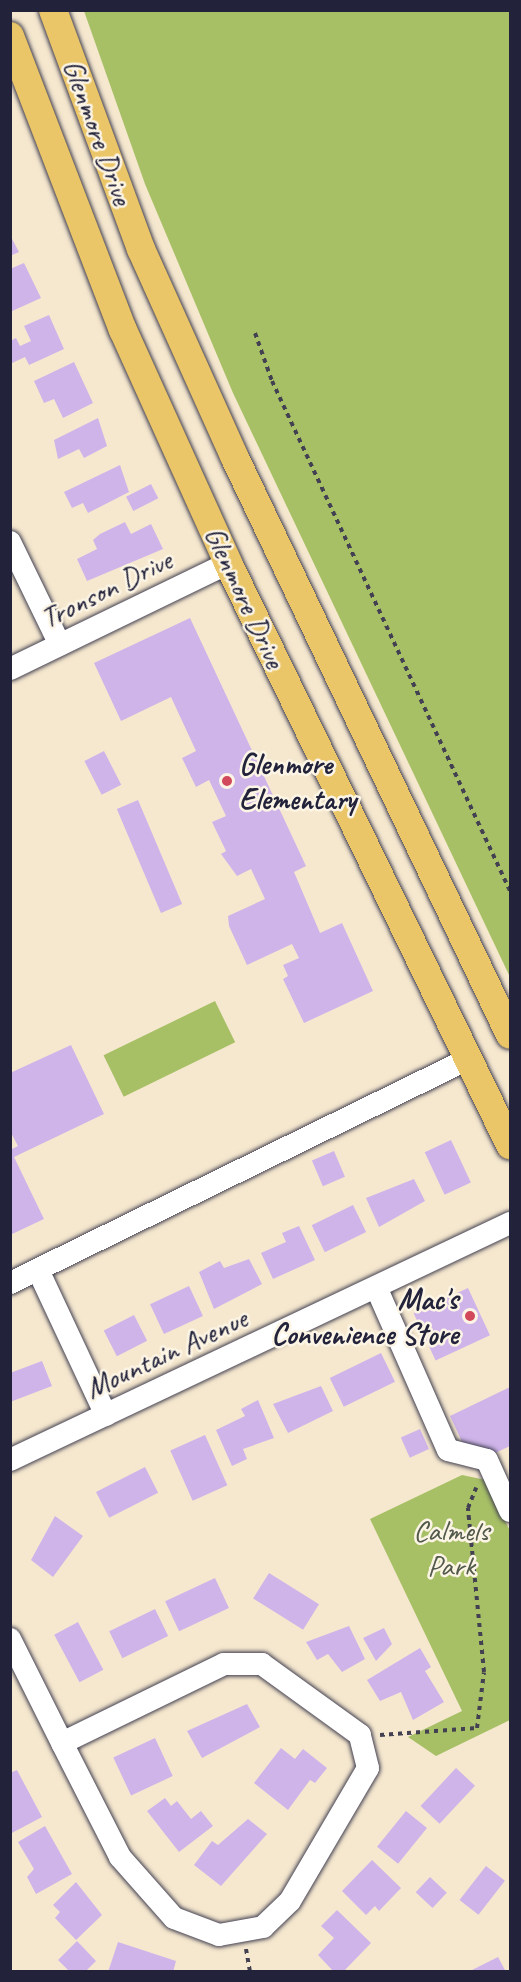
<!DOCTYPE html>
<html>
<head>
<meta charset="utf-8">
<style>
  body { margin:0 }
  #map { position:relative; width:521px; height:1982px; overflow:hidden; background:#f6e8cf; font-family:Caveat,sans-serif }
  div>[style] { position:absolute }
  .green>* { inset:0; background:#a7c066; transform-origin:0 0 }
  .building>* { inset:0; background:#cfb4ea; transform-origin:0 0 }
  .path>* { height:4px; margin-top:-2px; transform-origin:0; background:repeating-linear-gradient(90deg,#424051 0 4.5px,transparent 0 9px) }
  .roads { filter:drop-shadow(0 0 2px #424051) drop-shadow(0 0 2px #424051) }
  .minor>* { height:22px; margin:-11px; padding:0 11px; transform-origin:11px; border-radius:11px; background:#fff }
  .major>* { height:28px; margin:-14px; padding:0 14px; transform-origin:14px; border-radius:14px; background:#ebc669 }
  .dots>* { width:16px; height:16px; translate:-50% -50%; box-sizing:border-box; border:3px solid #fcf5e5; border-radius:50% }
  span { translate:-50% -50%; white-space:nowrap; text-align:center; line-height:1.15; -webkit-text-stroke:5px #fcf5e5; paint-order:stroke }
  .street-label { font-size:30px; color:#22223b }
  .poi-label { font-size:30px; color:#22223b; font-weight:700 }
  .left { translate:0 -50%; text-align:left }
  .right { translate:-100% -50%; text-align:right }
  .park-label { font-size:30px; color:#51594a }
  .frame { position:absolute; inset:0; border:12px solid #22223b; pointer-events:none }
</style>
</head>
<body>
<div id="map">
  <div class="green">
    <i style="clip-path:polygon(84px 11px,510px 11px,510px 977px,233px 393px,145px 184px)"></i>
    <i style="left:215px;top:1001px;width:46px;height:124px;rotate:64deg"></i>
    <i style="clip-path:polygon(462px 1475px,486px 1480px,510px 1531px,510px 1720px,436px 1756px,408px 1737px,462px 1711px,370px 1519px)"></i>
  </div>
  <div class="building">
    <i style="clip-path:polygon(10px 235px,19px 252px,10px 256px)"></i>
    <i style="clip-path:polygon(24px 263px,41px 298px,10px 312px,10px 269px)"></i>
    <i style="clip-path:polygon(49px 315px,64px 349px,29px 365px,25px 357px,10px 364px,10px 341px,16px 338px,20px 346px,31px 341px,24px 326px)"></i>
    <i style="clip-path:polygon(74px 362px,93px 403px,63px 418px,54px 399px,44px 403px,34px 381px)"></i>
    <i style="clip-path:polygon(98px 418px,107px 446px,84px 458px,79px 449px,58px 459px,54px 440px)"></i>
    <i style="clip-path:polygon(120px 465px,129px 492px,88px 513px,83px 503px,72px 508px,64px 492px)"></i>
    <i style="left:151px;top:484px;width:16px;height:28px;rotate:63deg"></i>
    <i style="clip-path:polygon(125px 522px,131px 534px,151px 524px,163px 549px,87px 581px,77px 559px,97px 549px,93px 540px,100px 534px)"></i>
    <i style="clip-path:polygon(190px 618px,306px 866px,294px 872px,320px 933px,342px 923px,373px 991px,304px 1023px,283px 979px,288px 976px,283px 965px,299px 958px,292px 944px,247px 965px,229px 926px,228px 916px,265px 899px,251px 869px,237px 876px,221px 854px,226px 851px,212px 822px,226px 816px,209px 780px,196px 787px,182px 758px,196px 751px,171px 697px,121px 721px,94px 663px)"></i>
    <i style="left:104px;top:751px;width:38px;height:22px;rotate:63deg"></i>
    <i style="left:138px;top:800px;width:113px;height:23px;rotate:67deg"></i>
    <i style="clip-path:polygon(71px 1045px,104px 1114px,14px 1157px,44px 1219px,10px 1235px,10px 1150px,18px 1146px,10px 1131px,10px 1073px)"></i>
    <i style="left:451px;top:1140px;width:47px;height:29px;rotate:65deg"></i>
    <i style="left:334px;top:1151px;width:28px;height:24px;rotate:67deg"></i>
    <i style="clip-path:polygon(414px 1179px,425px 1201px,379px 1227px,366px 1198px)"></i>
    <i style="left:353px;top:1205px;width:30px;height:46px;rotate:64deg"></i>
    <i style="clip-path:polygon(299px 1226px,315px 1260px,273px 1279px,261px 1253px,286px 1242px,282px 1233px)"></i>
    <i style="clip-path:polygon(249px 1259px,262px 1284px,214px 1309px,199px 1272px,220px 1261px,224px 1268px)"></i>
    <i style="left:189px;top:1286px;width:33px;height:43px;rotate:65deg"></i>
    <i style="left:468px;top:1288px;width:52px;height:60px;rotate:65deg"></i>
    <i style="left:134px;top:1315px;width:29px;height:34px;rotate:63deg"></i>
    <i style="left:381px;top:1353px;width:32px;height:57px;rotate:64deg"></i>
    <i style="clip-path:polygon(42px 1361px,52px 1386px,10px 1402px,10px 1373px)"></i>
    <i style="clip-path:polygon(321px 1386px,333px 1411px,288px 1433px,273px 1404px)"></i>
    <i style="clip-path:polygon(510px 1387px,510px 1446px,493px 1454px,465px 1448px,450px 1416px)"></i>
    <i style="clip-path:polygon(258px 1400px,274px 1438px,243px 1449px,247px 1459px,232px 1466px,216px 1430px,245px 1416px,241px 1409px)"></i>
    <i style="left:420px;top:1429px;width:22px;height:21px;rotate:66deg"></i>
    <i style="left:205px;top:1435px;width:55px;height:38px;rotate:66deg"></i>
    <i style="left:145px;top:1467px;width:29px;height:55px;rotate:63deg"></i>
    <i style="clip-path:polygon(55px 1516px,83px 1536px,53px 1577px,31px 1560px)"></i>
    <i style="left:269px;top:1573px;width:59px;height:30px;rotate:32deg"></i>
    <i style="left:215px;top:1578px;width:33px;height:55px;rotate:65deg"></i>
    <i style="left:155px;top:1609px;width:30px;height:51px;rotate:64deg"></i>
    <i style="left:78px;top:1622px;width:54px;height:27px;rotate:62deg"></i>
    <i style="clip-path:polygon(349px 1626px,365px 1659px,342px 1672px,328px 1654px,317px 1660px,306px 1642px)"></i>
    <i style="clip-path:polygon(384px 1628px,392px 1644px,376px 1661px,363px 1638px)"></i>
    <i style="clip-path:polygon(420px 1648px,431px 1667px,425px 1671px,444px 1702px,413px 1720px,401px 1692px,380px 1701px,367px 1680px)"></i>
    <i style="clip-path:polygon(247px 1704px,260px 1727px,202px 1758px,187px 1731px)"></i>
    <i style="left:155px;top:1738px;width:42px;height:46px;rotate:65deg"></i>
    <i style="clip-path:polygon(281px 1748px,295px 1759px,303px 1749px,327px 1768px,315px 1783px,310px 1780px,288px 1810px,254px 1783px)"></i>
    <i style="left:456px;top:1768px;width:26px;height:52px;rotate:43deg"></i>
    <i style="clip-path:polygon(17px 1770px,42px 1817px,10px 1834px,10px 1773px)"></i>
    <i style="clip-path:polygon(165px 1798px,171px 1806px,177px 1801px,191px 1819px,201px 1811px,213px 1826px,179px 1852px,147px 1811px)"></i>
    <i style="left:406px;top:1811px;width:27px;height:46px;rotate:39deg"></i>
    <i style="clip-path:polygon(248px 1819px,267px 1834px,221px 1886px,194px 1865px,212px 1841px,218px 1845px)"></i>
    <i style="clip-path:polygon(45px 1826px,72px 1874px,36px 1894px,27px 1877px,34px 1869px,18px 1842px)"></i>
    <i style="clip-path:polygon(372px 1860px,401px 1888px,379px 1911px,375px 1906px,366px 1915px,342px 1891px)"></i>
    <i style="left:486px;top:1866px;width:24px;height:43px;rotate:38deg"></i>
    <i style="left:430px;top:1877px;width:23px;height:21px;rotate:43deg"></i>
    <i style="clip-path:polygon(76px 1882px,102px 1915px,76px 1940px,55px 1918px,60px 1912px,53px 1905px)"></i>
    <i style="clip-path:polygon(337px 1910px,371px 1943px,343px 1972px,334px 1972px,318px 1955px,334px 1938px,321px 1926px)"></i>
    <i style="clip-path:polygon(77px 1941px,96px 1961px,85px 1972px,70px 1972px,58px 1960px)"></i>
    <i style="clip-path:polygon(118px 1942px,176px 1961px,173px 1972px,108px 1972px)"></i>
    <i style="clip-path:polygon(498px 1957px,506px 1972px,468px 1972px)"></i>
  </div>
  <div class="path">
    <i style="left:255px;top:333px;width:51px;rotate:70.5deg"></i>
    <i style="left:272px;top:381px;width:563px;rotate:64.98deg"></i>
    <i style="left:380px;top:1735px;width:97px;rotate:-4.1deg"></i>
    <i style="left:477px;top:1728px;width:56px;rotate:-82.9deg"></i>
    <i style="left:484px;top:1672px;width:165px;rotate:-95.6deg"></i>
    <i style="left:468px;top:1508px;width:22px;rotate:-68deg"></i>
    <i style="left:246px;top:1949px;width:23px;rotate:80deg"></i>
  </div>
  <div class="roads">
    <div class="minor">
      <i style="left:10px;top:542px;width:114px;rotate:64.1deg"></i>
      <i style="left:10px;top:669px;width:242px;rotate:-25.9deg"></i>
      <i style="left:38px;top:1270px;width:160px;rotate:64.9deg"></i>
      <i style="left:10px;top:1283px;width:510px;rotate:-26.06deg"></i>
      <i style="left:376px;top:1287px;width:178px;rotate:66.2deg"></i>
      <i style="left:448px;top:1450px;width:40px;rotate:14.4deg"></i>
      <i style="left:487px;top:1460px;width:56px;rotate:65.7deg"></i>
      <i style="left:10px;top:1460px;width:553px;rotate:-25.36deg"></i>
      <i style="left:10px;top:1639px;width:116px;rotate:63.4deg"></i>
      <i style="left:62px;top:1743px;width:128px;rotate:63deg"></i>
      <i style="left:120px;top:1857px;width:81px;rotate:48.5deg"></i>
      <i style="left:174px;top:1918px;width:48px;rotate:20.7deg"></i>
      <i style="left:219px;top:1935px;width:45px;rotate:-10.3deg"></i>
      <i style="left:263px;top:1927px;width:37px;rotate:-44deg"></i>
      <i style="left:290px;top:1901px;width:154px;rotate:-59.6deg"></i>
      <i style="left:368px;top:1768px;width:34px;rotate:-104deg"></i>
      <i style="left:360px;top:1735px;width:121px;rotate:-144.1deg"></i>
      <i style="left:262px;top:1664px;width:38px;rotate:180deg"></i>
      <i style="left:224px;top:1664px;width:180px;rotate:154deg"></i>
    </div>
    <div class="major">
      <i style="left:53px;top:10px;width:255px;rotate:69.8deg"></i>
      <i style="left:141px;top:249px;width:227px;rotate:65.8deg"></i>
      <i style="left:234px;top:456px;width:641px;rotate:64.51deg"></i>
      <i style="left:10px;top:36px;width:315px;rotate:69deg"></i>
      <i style="left:123px;top:330px;width:256px;rotate:65.7deg"></i>
      <i style="left:228px;top:563px;width:647px;rotate:64.15deg"></i>
    </div>
  </div>
  <div class="dots">
    <i style="left:227px;top:781px;background:#d1495b"></i>
    <i style="left:470px;top:1316px;background:#d1495b"></i>
  </div>
  <div class="street-label">
    <span style="left:98px;top:132px;rotate:70deg">Glenmore Drive</span>
    <span style="left:106px;top:589px;rotate:-26deg">Tronson Drive</span>
    <span style="left:245px;top:597px;rotate:65deg">Glenmore Drive</span>
    <span style="left:166px;top:1353px;rotate:-25deg">Mountain Avenue</span>
  </div>
  <div class="poi-label">
    <span class="left" style="left:239px;top:781px">Glenmore<br>Elementary</span>
    <span class="right" style="left:458px;top:1316px">Mac's<br>Convenience Store</span>
  </div>
  <div class="park-label">
    <span style="left:451px;top:1547px">Calmels<br>Park</span>
  </div>
  <div class="frame"></div>
</div>
</body>
</html>
